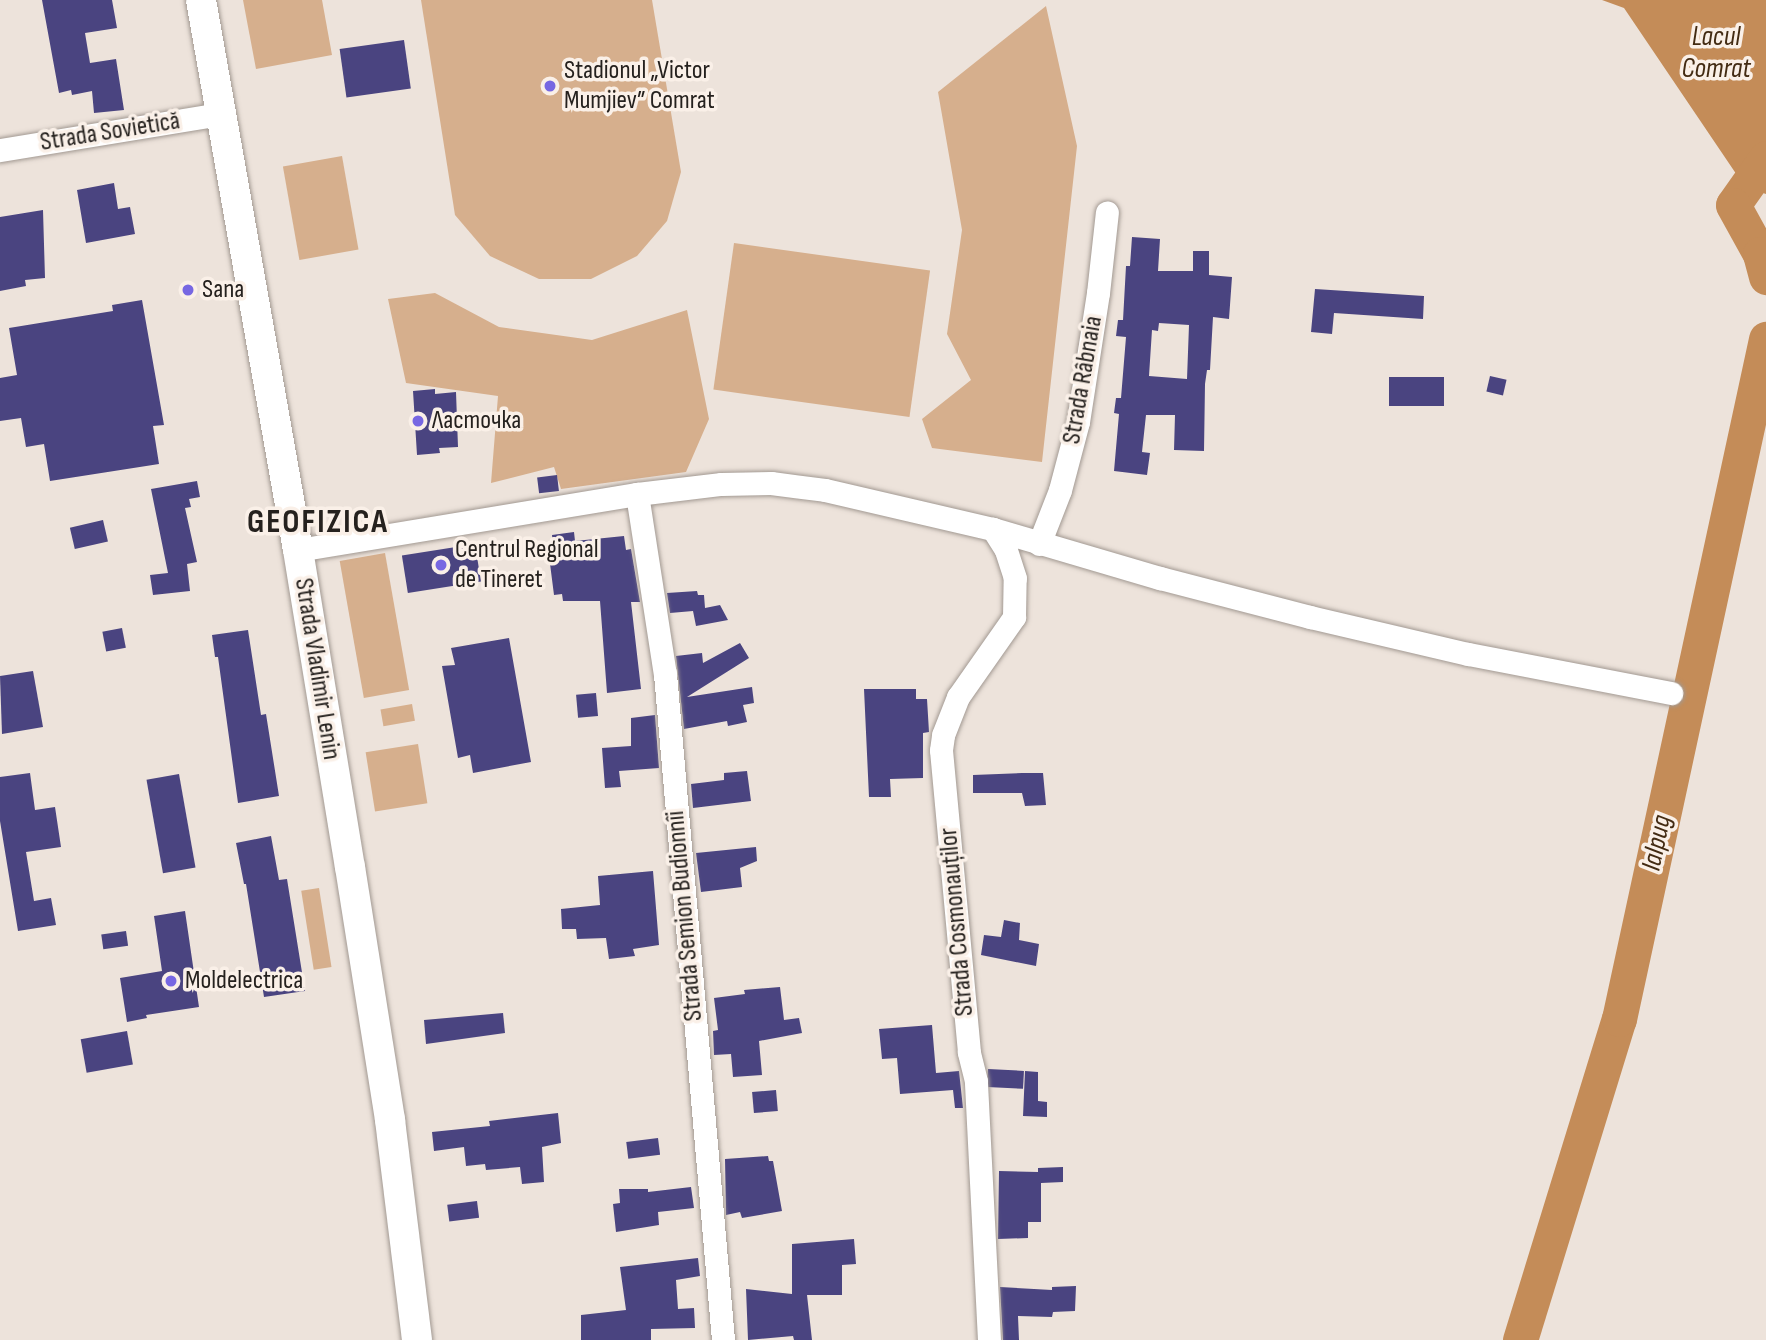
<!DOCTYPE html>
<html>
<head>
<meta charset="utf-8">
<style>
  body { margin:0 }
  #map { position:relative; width:1766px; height:1340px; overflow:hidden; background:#ede3db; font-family:"Sofia Sans Condensed",sans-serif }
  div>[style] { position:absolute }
  .green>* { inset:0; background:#d6af8d; transform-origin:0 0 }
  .water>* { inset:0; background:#c48c58 }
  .river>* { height:35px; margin:-17.5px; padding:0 17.5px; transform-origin:17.5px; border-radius:17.5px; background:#c48c58 }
  .building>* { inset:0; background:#4a4480; transform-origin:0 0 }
  .roads { filter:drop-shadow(0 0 2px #a29992) drop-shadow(0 0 2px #a29992) }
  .minor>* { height:23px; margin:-11.5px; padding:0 11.5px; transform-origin:11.5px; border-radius:11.5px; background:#fff }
  .major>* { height:30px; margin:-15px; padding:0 15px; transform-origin:15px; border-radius:15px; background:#fff }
  .dots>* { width:19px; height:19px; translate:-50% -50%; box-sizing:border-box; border:4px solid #faf0e8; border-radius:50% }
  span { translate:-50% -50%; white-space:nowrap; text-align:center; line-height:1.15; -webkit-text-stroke:7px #faf0e8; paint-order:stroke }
  .poi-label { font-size:26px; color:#25211e }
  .left { translate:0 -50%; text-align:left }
  .street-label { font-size:26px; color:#25211e }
  .water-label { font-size:28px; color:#432b13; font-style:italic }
  .district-label { font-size:33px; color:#25211e; font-weight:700; letter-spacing:2px }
</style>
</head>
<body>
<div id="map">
  <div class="green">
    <i style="clip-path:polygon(243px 0,322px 0,332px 55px,256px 69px)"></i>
    <i style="clip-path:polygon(421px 0,652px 0,681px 172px,667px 221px,637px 256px,591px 279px,539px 279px,490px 256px,455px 215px)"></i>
    <i style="clip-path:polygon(1046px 6px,1077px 146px,1042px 462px,932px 448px,922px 419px,971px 380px,947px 334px,962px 230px,938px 92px)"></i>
    <i style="left:342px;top:156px;width:95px;height:60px;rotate:80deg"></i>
    <i style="left:734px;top:243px;width:198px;height:148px;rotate:8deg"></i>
    <i style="clip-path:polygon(435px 293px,499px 327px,592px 340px,687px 310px,709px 419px,686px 472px,561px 489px,554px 467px,491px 483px,498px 396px,406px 383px,388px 299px)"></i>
    <i style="left:385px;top:553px;width:139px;height:46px;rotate:80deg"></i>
    <i style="left:412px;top:704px;width:17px;height:32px;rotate:80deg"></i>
    <i style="left:418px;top:744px;width:60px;height:53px;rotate:81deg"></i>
    <i style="left:319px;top:888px;width:80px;height:18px;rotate:81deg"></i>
  </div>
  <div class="water">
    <i style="clip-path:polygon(1602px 0,1766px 0,1766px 194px,1745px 187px,1624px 8px)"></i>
  </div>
  <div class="river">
    <i style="left:1766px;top:158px;width:57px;rotate:125.1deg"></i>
    <i style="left:1733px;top:205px;width:56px;rotate:61.1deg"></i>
    <i style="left:1760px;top:254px;width:24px;rotate:75deg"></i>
    <i style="left:1520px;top:1340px;width:336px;rotate:-72.9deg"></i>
    <i style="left:1619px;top:1019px;width:696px;rotate:-77.8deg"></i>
  </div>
  <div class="building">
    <i style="clip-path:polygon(42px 0,112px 0,117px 28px,85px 33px,90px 63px,116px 59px,124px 110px,94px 113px,92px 91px,72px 95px,71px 90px,59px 93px)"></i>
    <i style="left:404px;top:40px;width:49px;height:65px;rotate:82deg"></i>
    <i style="clip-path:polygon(114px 183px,118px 209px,130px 207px,135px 234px,86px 243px,77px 190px)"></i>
    <i style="clip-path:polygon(43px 210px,45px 278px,25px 280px,26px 286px,0 291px,0 217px)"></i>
    <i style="clip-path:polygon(evenodd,1132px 237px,1160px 239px,1158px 271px,1193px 271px,1193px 251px,1209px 251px,1209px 275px,1232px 277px,1229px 319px,1213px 317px,1210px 370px,1207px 370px,1205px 384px,1204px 451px,1174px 450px,1175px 415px,1146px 415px,1142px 452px,1150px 453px,1147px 475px,1114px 471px,1119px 414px,1114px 413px,1116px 398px,1121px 398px,1126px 337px,1116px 336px,1118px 320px,1123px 320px,1126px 266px,1130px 266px,1132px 237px,1159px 323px,1189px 325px,1187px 379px,1149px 376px,1152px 330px,1158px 331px,1159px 323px)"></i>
    <i style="clip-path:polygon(1315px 289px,1424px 296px,1423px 319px,1334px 313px,1332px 334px,1311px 332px)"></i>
    <i style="clip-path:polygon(142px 300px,164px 425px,153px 426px,159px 464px,50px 481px,44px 444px,26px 447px,21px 418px,0 421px,0 378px,17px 375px,9px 328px,113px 311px,112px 305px)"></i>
    <i style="left:1490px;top:376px;width:17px;height:16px;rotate:13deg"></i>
    <i style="left:1389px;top:377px;width:55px;height:29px"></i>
    <i style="clip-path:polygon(435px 389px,435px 394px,456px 392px,458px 447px,439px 448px,440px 453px,417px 455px,413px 391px)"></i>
    <i style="left:557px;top:475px;width:16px;height:20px;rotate:83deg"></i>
    <i style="clip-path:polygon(197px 481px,200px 497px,189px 499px,191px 507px,185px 508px,197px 562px,187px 564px,190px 591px,153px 595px,150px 575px,168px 573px,151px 489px)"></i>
    <i style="left:103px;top:520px;width:22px;height:34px;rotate:77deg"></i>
    <i style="clip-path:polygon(574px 532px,575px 541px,624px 536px,626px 550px,631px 549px,640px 602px,631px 602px,641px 689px,607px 693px,600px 601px,563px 601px,562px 594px,554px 595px,549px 556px,554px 556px,552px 535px)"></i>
    <i style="left:475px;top:544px;width:38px;height:74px;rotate:81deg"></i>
    <i style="clip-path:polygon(697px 591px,698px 595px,704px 595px,705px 608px,720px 605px,728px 620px,696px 626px,693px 611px,670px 613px,667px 593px)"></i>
    <i style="left:122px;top:628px;width:20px;height:20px;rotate:79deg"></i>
    <i style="clip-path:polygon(248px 630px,261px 715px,266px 714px,279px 796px,238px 803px,218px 657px,215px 657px,212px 635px)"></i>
    <i style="clip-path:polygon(509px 638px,531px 762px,473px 773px,470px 755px,458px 758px,442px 666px,455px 665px,451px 648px)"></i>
    <i style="clip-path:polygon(740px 643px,749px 658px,687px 697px,752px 687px,754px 703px,743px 705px,747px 722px,728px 726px,727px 721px,684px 729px,676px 656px,702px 653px,703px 663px)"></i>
    <i style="clip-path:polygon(33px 671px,43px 727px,2px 734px,0 676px)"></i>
    <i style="clip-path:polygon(864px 689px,916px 689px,916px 699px,927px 699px,929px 732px,923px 733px,923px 778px,890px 779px,891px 797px,869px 797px)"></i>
    <i style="left:596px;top:693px;width:23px;height:20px;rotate:85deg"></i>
    <i style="clip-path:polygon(655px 715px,659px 768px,619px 771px,621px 787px,605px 788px,602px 748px,631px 746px,631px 718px)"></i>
    <i style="clip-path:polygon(747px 771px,751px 801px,693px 808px,691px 784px,724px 780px,724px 773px)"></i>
    <i style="clip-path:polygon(30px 773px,35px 810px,55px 807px,61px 847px,26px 852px,34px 901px,51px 898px,56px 925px,18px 931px,0 821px,0 777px)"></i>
    <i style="clip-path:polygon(1022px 773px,1043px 773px,1046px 805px,1025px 806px,1022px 793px,973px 793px,973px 775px)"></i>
    <i style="left:179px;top:774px;width:95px;height:33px;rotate:80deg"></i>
    <i style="clip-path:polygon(271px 836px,279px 880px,287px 879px,305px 991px,264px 997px,246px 884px,244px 884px,236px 843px)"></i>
    <i style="clip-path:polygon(756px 847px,757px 861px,740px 868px,742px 887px,701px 892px,696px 853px)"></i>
    <i style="clip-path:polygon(653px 871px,659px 945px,633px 949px,635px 956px,609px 959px,606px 938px,577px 939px,576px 929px,562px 929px,561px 909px,600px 905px,598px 876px)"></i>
    <i style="clip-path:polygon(185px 911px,199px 1007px,146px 1015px,147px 1018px,127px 1022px,120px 978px,162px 971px,154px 916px)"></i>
    <i style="clip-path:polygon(1004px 920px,1020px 923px,1019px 940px,1039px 944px,1036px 966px,981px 955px,984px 935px,1001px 937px)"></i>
    <i style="left:126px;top:931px;width:15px;height:25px;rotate:82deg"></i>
    <i style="clip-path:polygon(780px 987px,784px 1020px,799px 1018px,802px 1033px,759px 1041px,762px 1075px,733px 1077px,731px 1054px,714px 1055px,713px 1031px,718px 1030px,714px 998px,745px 994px,744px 990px)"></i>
    <i style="clip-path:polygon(503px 1013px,505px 1033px,426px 1044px,424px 1020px)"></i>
    <i style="clip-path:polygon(932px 1025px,936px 1073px,959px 1071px,963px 1108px,955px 1108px,953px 1090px,900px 1094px,897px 1058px,882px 1059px,879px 1029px)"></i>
    <i style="left:127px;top:1031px;width:34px;height:47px;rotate:80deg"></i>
    <i style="left:988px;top:1069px;width:36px;height:18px;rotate:3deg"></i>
    <i style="clip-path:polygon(1025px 1071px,1038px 1072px,1038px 1101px,1047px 1102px,1047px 1117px,1023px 1116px)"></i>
    <i style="left:776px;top:1090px;width:21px;height:24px;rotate:85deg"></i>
    <i style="clip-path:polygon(558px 1113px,561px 1143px,542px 1147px,544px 1182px,522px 1184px,520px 1167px,486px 1170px,485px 1164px,466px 1166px,464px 1147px,434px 1151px,432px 1132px,490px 1126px,489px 1121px)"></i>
    <i style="left:658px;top:1138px;width:17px;height:32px;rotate:83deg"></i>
    <i style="clip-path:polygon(768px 1156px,769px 1161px,773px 1161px,782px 1211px,742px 1218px,740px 1212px,726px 1215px,725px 1159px)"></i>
    <i style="clip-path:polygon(1063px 1167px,1063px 1182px,1041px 1183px,1041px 1222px,1028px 1222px,1028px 1238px,998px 1239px,999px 1171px,1038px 1172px,1038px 1168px)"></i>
    <i style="clip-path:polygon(691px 1187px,694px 1208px,658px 1212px,659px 1225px,616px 1232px,613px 1204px,620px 1203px,619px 1189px,648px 1189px,648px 1192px)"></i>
    <i style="left:477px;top:1201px;width:17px;height:30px;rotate:83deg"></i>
    <i style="clip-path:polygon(854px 1239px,856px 1264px,842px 1265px,842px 1295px,807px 1295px,812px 1340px,794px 1340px,793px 1336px,748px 1340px,746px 1289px,792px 1294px,792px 1244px)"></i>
    <i style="clip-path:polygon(698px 1258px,700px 1276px,676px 1280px,678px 1309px,694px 1308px,695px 1328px,651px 1329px,651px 1340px,581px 1340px,581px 1315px,626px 1310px,620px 1267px)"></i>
    <i style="clip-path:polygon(1076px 1286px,1075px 1311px,1053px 1312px,1052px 1317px,1018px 1316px,1019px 1340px,1003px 1340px,1000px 1287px,1052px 1290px,1052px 1287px)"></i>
  </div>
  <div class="roads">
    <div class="minor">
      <i style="left:0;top:150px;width:223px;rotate:-9.3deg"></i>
      <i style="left:637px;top:494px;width:182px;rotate:81.2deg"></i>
      <i style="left:665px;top:674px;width:669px;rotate:85.02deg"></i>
      <i style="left:1039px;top:544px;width:58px;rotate:-68.7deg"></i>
      <i style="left:1060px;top:490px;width:70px;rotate:-75.2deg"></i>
      <i style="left:1078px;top:422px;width:131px;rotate:-81.2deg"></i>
      <i style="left:1098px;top:293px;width:81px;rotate:-83.7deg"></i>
      <i style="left:298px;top:550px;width:344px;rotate:-9.4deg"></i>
      <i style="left:637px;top:494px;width:85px;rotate:-6.8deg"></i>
      <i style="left:721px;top:484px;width:50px;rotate:-1.1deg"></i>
      <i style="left:771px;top:483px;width:54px;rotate:7.4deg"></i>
      <i style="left:825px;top:490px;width:172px;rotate:13.1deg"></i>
      <i style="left:993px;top:529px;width:174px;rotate:16.4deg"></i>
      <i style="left:1160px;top:578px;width:155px;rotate:14.6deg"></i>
      <i style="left:1310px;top:617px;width:162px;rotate:13.2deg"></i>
      <i style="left:1468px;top:654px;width:207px;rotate:10.9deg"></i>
      <i style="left:989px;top:1340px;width:259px;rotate:-92.9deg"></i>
      <i style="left:976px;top:1081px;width:30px;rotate:-104deg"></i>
      <i style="left:969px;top:1052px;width:303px;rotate:-95.3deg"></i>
      <i style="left:941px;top:750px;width:15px;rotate:-82deg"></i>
      <i style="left:943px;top:735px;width:41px;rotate:-68.5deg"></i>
      <i style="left:958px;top:697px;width:98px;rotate:-55deg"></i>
      <i style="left:1014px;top:617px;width:39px;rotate:-89deg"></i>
      <i style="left:1015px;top:578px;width:29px;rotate:-108deg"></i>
      <i style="left:1006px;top:550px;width:25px;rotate:-122deg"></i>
    </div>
    <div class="major">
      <i style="left:201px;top:0;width:558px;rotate:80deg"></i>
      <i style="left:298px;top:550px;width:321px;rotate:80.7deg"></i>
      <i style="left:350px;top:867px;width:256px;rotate:81deg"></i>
      <i style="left:390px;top:1120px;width:222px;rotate:83deg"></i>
    </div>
  </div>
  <div class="dots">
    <i style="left:550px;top:86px;background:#7767e2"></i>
    <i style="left:188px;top:290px;background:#7767e2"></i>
    <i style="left:418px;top:421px;background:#7767e2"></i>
    <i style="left:441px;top:565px;background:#7767e2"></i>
    <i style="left:171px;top:981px;background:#7767e2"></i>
  </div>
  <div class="poi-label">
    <span class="left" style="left:564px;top:86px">Stadionul „Victor<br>Mumjiev” Comrat</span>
    <span class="left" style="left:202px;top:290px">Sana</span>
    <span class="left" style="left:432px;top:421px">Ласточка</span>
    <span class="left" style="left:455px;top:565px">Centrul Regional<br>de Tineret</span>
    <span class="left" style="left:185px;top:981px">Moldelectrica</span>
  </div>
  <div class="street-label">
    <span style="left:110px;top:132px;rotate:-9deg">Strada Sovietică</span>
    <span style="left:1083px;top:380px;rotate:-80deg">Strada Râbnaia</span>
    <span style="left:317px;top:669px;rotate:81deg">Strada Vladimir Lenin</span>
    <span style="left:685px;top:916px;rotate:-95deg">Strada Semion Budionnîi</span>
    <span style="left:957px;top:922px;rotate:-95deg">Strada Cosmonauților</span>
  </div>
  <div class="water-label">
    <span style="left:1716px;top:53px">Lacul<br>Comrat</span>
    <span style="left:1657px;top:843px;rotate:-78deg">Ialpug</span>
  </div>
  <div class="district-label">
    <span style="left:318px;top:523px">GEOFIZICA</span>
  </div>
</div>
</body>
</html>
